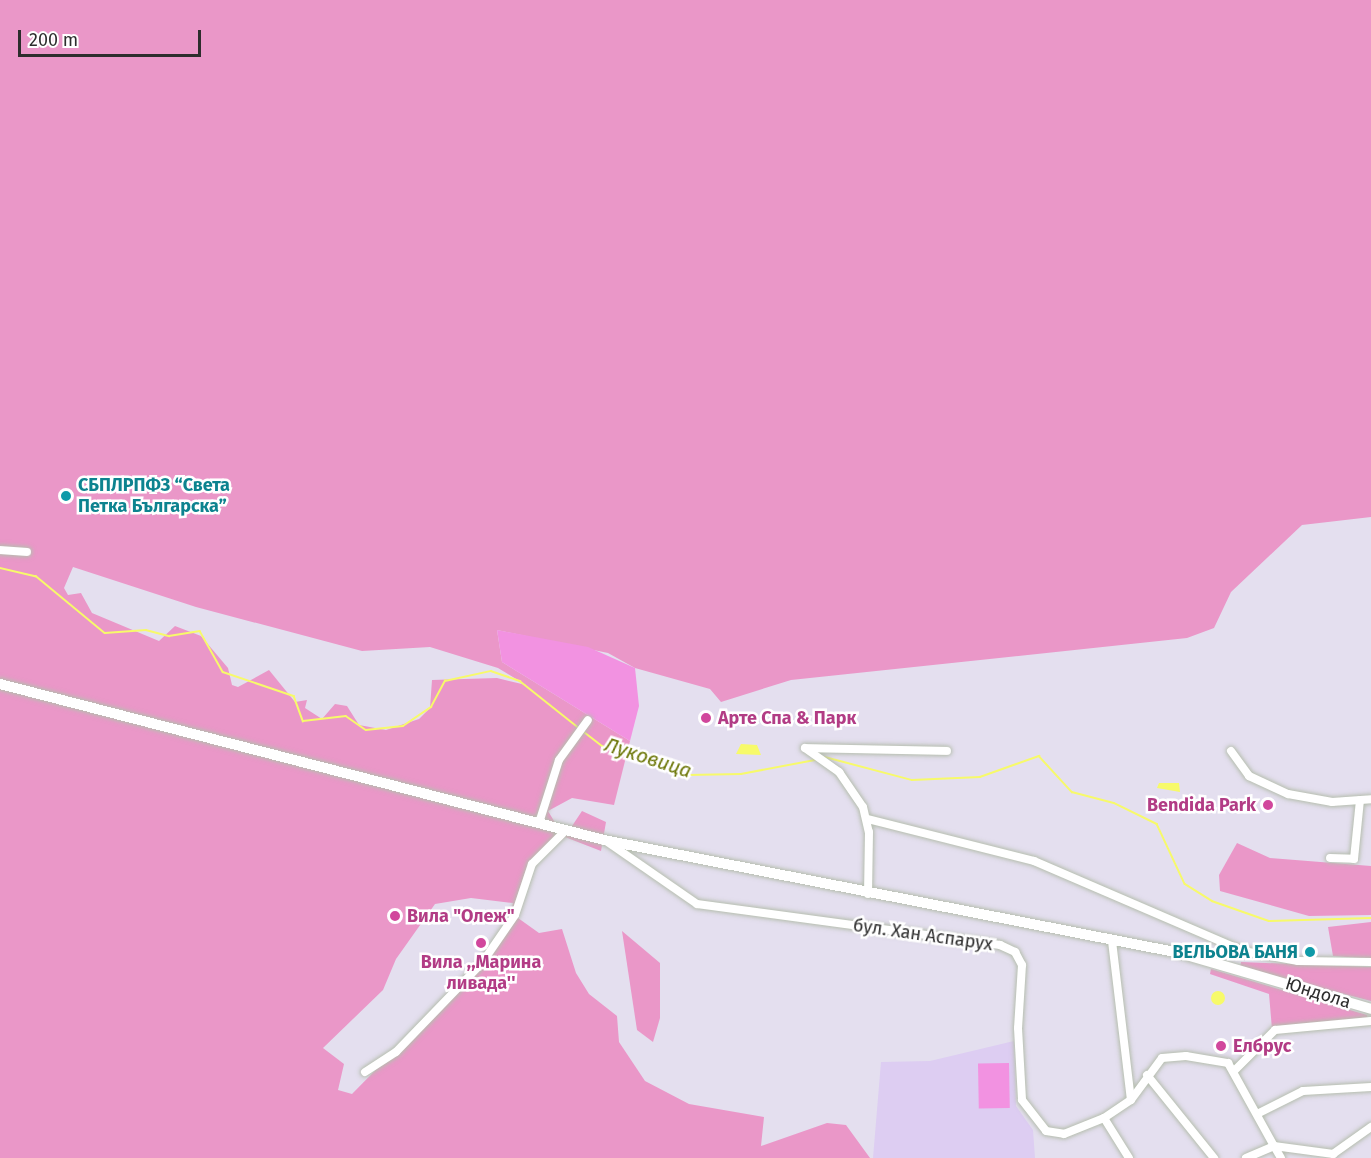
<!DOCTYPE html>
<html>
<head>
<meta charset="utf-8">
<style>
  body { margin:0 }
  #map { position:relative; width:1371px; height:1158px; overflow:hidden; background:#e4dfef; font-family:"Fira Sans",sans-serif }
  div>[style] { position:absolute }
  .education>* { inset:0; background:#ddcdf2 }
  .green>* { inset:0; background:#ea97c8 }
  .pitch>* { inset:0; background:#f292e1; transform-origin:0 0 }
  .water>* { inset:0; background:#f7fa6a }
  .round { border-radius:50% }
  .stream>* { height:1.5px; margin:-0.75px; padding:0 0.75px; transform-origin:0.75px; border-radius:0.75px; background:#f7fa6a }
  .roads { filter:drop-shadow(0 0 2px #b6beaf) drop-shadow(0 0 2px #b6beaf) }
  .street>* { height:8px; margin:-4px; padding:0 4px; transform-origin:4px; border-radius:4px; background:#fff }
  .secondary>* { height:10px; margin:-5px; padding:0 5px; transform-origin:5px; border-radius:5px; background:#fff }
  .dots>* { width:16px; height:16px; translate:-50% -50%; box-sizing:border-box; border:3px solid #fff; border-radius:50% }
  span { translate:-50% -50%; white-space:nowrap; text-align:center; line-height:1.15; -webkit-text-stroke:5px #fff; paint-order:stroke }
  .culture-label { font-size:18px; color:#0d838f; font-weight:700 }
  .left { translate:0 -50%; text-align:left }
  .right { translate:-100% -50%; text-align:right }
  .hotel-label { font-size:18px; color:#b23c85; font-weight:700 }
  .street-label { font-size:18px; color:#2d2d2d }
  .water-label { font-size:20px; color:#6c7607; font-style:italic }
  .scale { position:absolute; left:18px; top:30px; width:183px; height:27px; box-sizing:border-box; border:3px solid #2d2d2d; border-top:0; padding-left:8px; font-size:18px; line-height:21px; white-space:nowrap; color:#2d2d2d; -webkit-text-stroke:4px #fff; paint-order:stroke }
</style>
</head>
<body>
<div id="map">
  <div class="education">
    <i style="clip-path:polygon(1014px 1041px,1016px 1106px,1033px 1130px,1035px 1158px,873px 1158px,881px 1062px,930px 1061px)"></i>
  </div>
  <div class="green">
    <i style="clip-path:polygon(evenodd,0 0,1371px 0,1371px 517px,1302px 525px,1231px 592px,1214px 628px,1187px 638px,791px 680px,721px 702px,710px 689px,635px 668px,608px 653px,497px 630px,502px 662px,630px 741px,614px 805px,572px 798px,548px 811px,557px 826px,572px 826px,582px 811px,606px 822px,601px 851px,565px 837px,531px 870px,518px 918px,539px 933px,562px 929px,576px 973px,589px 994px,617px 1016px,619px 1042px,645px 1081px,689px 1104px,764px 1117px,761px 1146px,827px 1123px,846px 1125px,870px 1158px,0 1158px,0 0,73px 567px,196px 607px,362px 651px,430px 647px,498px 668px,526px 685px,497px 678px,432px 680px,430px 708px,419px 719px,386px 730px,359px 725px,347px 706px,335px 704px,322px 719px,305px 708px,307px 700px,295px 702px,269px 670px,238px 687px,232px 685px,228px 668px,201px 636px,175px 626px,159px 641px,92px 613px,81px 593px,68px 595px,64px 588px,73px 567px,0 0,471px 898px,513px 903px,511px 916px,477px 967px,352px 1094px,338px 1090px,344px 1064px,323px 1048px,383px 990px,396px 959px,435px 904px,471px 898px)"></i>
    <i style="clip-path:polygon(1237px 843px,1270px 858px,1371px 866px,1371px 915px,1309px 916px,1220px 891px,1219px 875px)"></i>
    <i style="clip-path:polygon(1371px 922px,1371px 959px,1333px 956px,1328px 927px)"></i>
    <i style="clip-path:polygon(622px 931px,660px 963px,660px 1018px,653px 1042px,637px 1030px)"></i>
    <i style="clip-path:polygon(1241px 962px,1371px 967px,1371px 1001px,1240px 967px)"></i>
    <i style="clip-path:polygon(1211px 969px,1367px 1015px,1368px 1021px,1272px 1029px,1269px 994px,1210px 974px)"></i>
  </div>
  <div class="pitch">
    <i style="clip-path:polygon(497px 630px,588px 647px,635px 668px,639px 706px,630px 741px,502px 662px)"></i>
    <i style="left:1009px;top:1063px;width:45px;height:31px;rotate:89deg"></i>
  </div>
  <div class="water">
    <i style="clip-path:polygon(741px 744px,757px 745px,761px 755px,736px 754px)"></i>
    <i style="clip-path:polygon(1159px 783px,1179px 783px,1180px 792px,1157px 788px)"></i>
    <i class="round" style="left:1211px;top:991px;width:14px;height:14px"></i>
  </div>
  <div class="stream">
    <i style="left:0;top:568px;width:37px;rotate:13deg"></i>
    <i style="left:36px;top:576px;width:89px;rotate:39.6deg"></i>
    <i style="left:105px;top:633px;width:41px;rotate:-4.2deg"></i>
    <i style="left:146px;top:630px;width:24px;rotate:15deg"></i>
    <i style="left:169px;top:636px;width:31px;rotate:-9deg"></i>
    <i style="left:200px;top:631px;width:47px;rotate:60.7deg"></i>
    <i style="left:223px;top:672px;width:75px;rotate:18.7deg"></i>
    <i style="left:294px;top:696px;width:27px;rotate:70deg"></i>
    <i style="left:303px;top:721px;width:43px;rotate:-6.6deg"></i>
    <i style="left:346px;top:716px;width:24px;rotate:35deg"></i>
    <i style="left:366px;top:730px;width:37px;rotate:-6deg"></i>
    <i style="left:403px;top:726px;width:34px;rotate:-34deg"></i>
    <i style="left:431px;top:707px;width:30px;rotate:-62deg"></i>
    <i style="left:445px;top:681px;width:47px;rotate:-12.3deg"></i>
    <i style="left:491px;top:671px;width:31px;rotate:19deg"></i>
    <i style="left:520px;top:681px;width:75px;rotate:38.5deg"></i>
    <i style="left:583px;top:731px;width:24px;rotate:38deg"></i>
    <i style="left:602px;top:746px;width:91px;rotate:18.6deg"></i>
    <i style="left:688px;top:775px;width:53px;rotate:-1.1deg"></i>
    <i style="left:741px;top:774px;width:75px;rotate:-10.7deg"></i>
    <i style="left:825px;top:757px;width:90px;rotate:14.8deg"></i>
    <i style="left:912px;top:780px;width:68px;rotate:-2.5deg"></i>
    <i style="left:980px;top:777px;width:63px;rotate:-19.6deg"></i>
    <i style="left:1039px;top:756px;width:49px;rotate:47.5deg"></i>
    <i style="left:1072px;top:792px;width:43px;rotate:14.7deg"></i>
    <i style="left:1114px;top:803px;width:48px;rotate:26deg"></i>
    <i style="left:1157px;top:824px;width:66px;rotate:65deg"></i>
    <i style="left:1185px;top:884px;width:32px;rotate:32deg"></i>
    <i style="left:1212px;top:901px;width:60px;rotate:19.3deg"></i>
    <i style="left:1269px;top:921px;width:102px;rotate:-1.7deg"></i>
  </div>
  <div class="roads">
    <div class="street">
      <i style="left:0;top:550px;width:27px;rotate:4deg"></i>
      <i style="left:805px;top:748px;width:42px;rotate:35.2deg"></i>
      <i style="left:839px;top:772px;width:42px;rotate:55.6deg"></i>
      <i style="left:863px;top:807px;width:26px;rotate:77deg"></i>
      <i style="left:869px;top:832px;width:62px;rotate:90.9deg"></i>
      <i style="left:805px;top:748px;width:142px;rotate:1.2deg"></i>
      <i style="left:1231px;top:751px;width:31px;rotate:54deg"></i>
      <i style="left:1249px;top:776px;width:43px;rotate:24.8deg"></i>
      <i style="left:1288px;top:794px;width:45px;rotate:10.3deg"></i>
      <i style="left:1332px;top:802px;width:39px;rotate:-4deg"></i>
      <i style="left:868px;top:819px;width:171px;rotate:14.2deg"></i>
      <i style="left:1034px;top:861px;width:228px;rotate:23.3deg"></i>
      <i style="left:1243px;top:951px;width:56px;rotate:10.3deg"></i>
      <i style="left:1298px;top:961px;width:73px;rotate:0.8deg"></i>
      <i style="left:539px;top:823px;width:66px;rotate:-72.4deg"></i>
      <i style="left:559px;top:760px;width:49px;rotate:-54.1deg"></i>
      <i style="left:609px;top:843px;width:107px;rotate:34.7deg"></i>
      <i style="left:697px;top:904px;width:306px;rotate:7.7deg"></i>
      <i style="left:1000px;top:945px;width:17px;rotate:25deg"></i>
      <i style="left:1015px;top:952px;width:15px;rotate:62deg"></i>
      <i style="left:1022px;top:965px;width:63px;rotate:93.6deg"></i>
      <i style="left:1018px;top:1028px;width:72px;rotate:86.8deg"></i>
      <i style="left:1022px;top:1100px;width:39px;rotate:52deg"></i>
      <i style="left:1046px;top:1131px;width:18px;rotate:9deg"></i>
      <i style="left:1064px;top:1134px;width:43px;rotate:-21.8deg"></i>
      <i style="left:1104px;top:1118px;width:32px;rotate:-34deg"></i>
      <i style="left:1131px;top:1100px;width:52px;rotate:-53.6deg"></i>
      <i style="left:1162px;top:1058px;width:24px;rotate:-5deg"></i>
      <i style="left:1186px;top:1056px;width:43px;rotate:9.5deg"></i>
      <i style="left:1228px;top:1063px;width:95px;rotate:61deg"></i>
      <i style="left:1274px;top:1146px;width:60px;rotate:7.7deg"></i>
      <i style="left:1333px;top:1154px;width:47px;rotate:-35.4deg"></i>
      <i style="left:1330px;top:858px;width:24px;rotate:2deg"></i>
      <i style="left:1354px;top:859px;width:59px;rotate:-84.2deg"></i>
      <i style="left:1112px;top:941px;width:160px;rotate:83.2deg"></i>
      <i style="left:1234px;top:1071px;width:58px;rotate:-45deg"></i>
      <i style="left:1275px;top:1030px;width:96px;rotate:-5.4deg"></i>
      <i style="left:365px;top:1072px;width:37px;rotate:-33deg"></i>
      <i style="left:396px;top:1052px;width:124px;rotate:-46deg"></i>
      <i style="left:482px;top:963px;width:58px;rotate:-55.5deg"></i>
      <i style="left:515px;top:915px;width:54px;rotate:-71.6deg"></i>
      <i style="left:532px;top:864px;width:48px;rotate:-45deg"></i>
      <i style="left:1147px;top:1075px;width:107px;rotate:51.1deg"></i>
      <i style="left:1257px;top:1114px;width:51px;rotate:-26.6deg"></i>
      <i style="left:1303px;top:1091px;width:68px;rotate:-3.4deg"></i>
      <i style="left:1104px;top:1118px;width:47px;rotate:58deg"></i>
      <i style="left:1246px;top:1158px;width:30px;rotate:-23deg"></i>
      <i style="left:1274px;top:1146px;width:14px;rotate:60deg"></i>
    </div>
    <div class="secondary">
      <i style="left:0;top:684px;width:624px;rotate:14.48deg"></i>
      <i style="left:604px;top:840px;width:587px;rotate:11.1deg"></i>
      <i style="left:1180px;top:953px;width:199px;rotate:16.3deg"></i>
    </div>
  </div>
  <div class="dots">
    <i style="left:66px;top:496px;background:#0f9aa8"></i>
    <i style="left:706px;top:718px;background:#d1479c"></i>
    <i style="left:1268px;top:805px;background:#d1479c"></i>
    <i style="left:395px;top:916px;background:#d1479c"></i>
    <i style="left:481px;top:943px;background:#d1479c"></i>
    <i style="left:1310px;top:952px;background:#0f9aa8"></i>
    <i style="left:1221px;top:1046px;background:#d1479c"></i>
  </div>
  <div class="culture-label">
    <span class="left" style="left:78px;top:496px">СБПЛРПФЗ “Света<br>Петка Българска”</span>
    <span class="right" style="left:1298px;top:952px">ВЕЛЬОВА БАНЯ</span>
  </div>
  <div class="hotel-label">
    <span class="left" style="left:718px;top:718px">Арте Спа &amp; Парк</span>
    <span class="right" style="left:1256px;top:805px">Bendida Park</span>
    <span class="left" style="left:407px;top:916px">Вила "Олеж"</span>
    <span style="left:481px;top:973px">Вила ,,Марина<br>ливада''</span>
    <span class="left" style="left:1233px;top:1046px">Елбрус</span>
  </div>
  <div class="street-label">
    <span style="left:923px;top:935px;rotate:8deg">бул. Хан Аспарух</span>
    <span style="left:1318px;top:993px;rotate:17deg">Юндола</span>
  </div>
  <div class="water-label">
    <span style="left:648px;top:758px;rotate:18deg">Луковица</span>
  </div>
  <div class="scale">200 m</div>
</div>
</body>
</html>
